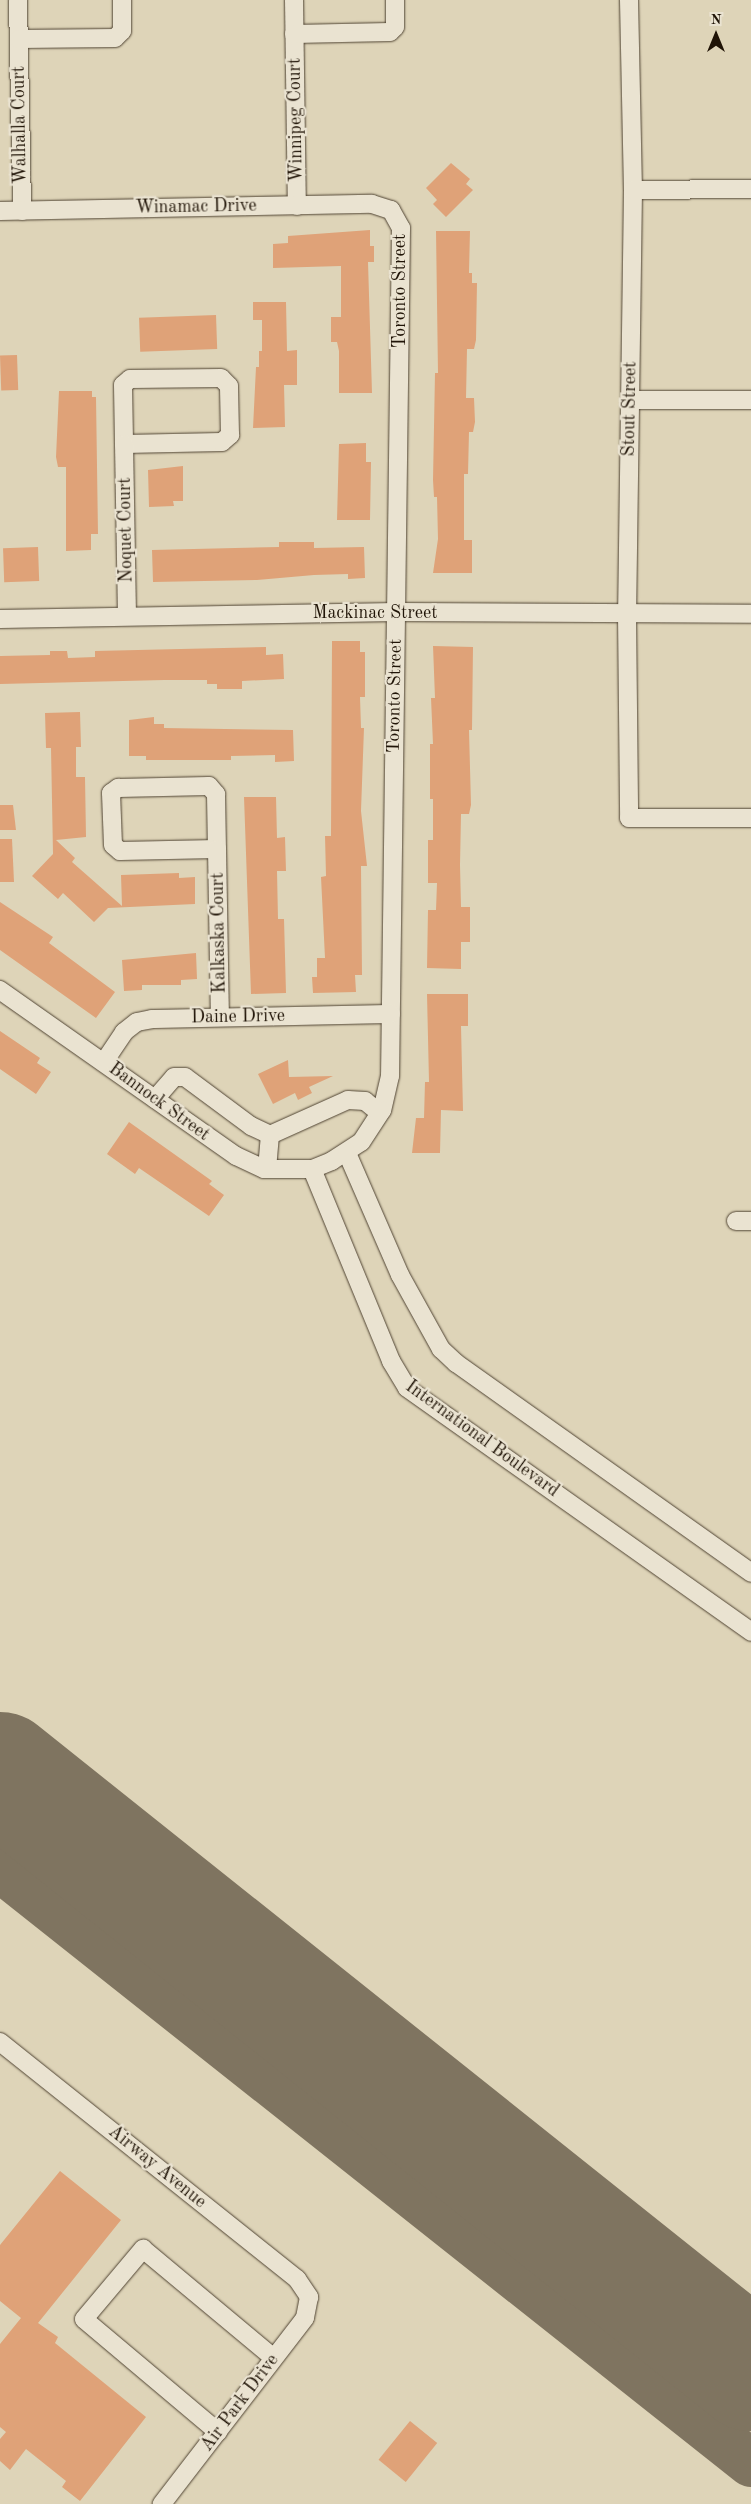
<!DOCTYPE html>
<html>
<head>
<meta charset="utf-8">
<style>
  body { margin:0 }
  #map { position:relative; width:751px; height:2504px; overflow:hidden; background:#ded4b8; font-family:"Old Standard TT",serif }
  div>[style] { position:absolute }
  .taxiway>* { height:48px; margin:-24px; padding:0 24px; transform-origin:24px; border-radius:24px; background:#7f7460 }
  .runway>* { height:120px; margin:-60px; padding:0 60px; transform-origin:60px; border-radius:60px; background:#7f7460 }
  .building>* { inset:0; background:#dfa278; transform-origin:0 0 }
  .roads { filter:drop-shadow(0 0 1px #504433) drop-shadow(0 0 1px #504433) }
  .minor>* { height:18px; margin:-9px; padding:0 9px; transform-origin:9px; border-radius:9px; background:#eae3d1 }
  span { translate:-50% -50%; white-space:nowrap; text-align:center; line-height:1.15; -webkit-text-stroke:4.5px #eae3d1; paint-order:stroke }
  .street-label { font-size:18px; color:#201407 }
  .north { position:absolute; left:691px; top:10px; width:50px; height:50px; -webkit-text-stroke:4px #eae3d1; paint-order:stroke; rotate:0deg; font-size:14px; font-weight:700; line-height:20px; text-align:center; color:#201407 }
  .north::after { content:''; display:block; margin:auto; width:18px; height:22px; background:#201407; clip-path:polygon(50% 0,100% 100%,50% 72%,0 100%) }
</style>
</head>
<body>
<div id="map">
  <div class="taxiway">
    <i style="left:0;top:1868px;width:958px;rotate:38.39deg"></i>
  </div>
  <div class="runway">
    <i style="left:0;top:1772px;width:961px;rotate:38.58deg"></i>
  </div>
  <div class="building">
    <i style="clip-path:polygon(451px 163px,470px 179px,466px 184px,473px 190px,446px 217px,433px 204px,437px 200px,426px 188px)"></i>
    <i style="clip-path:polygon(370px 230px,370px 246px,374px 246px,374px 262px,368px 262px,372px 393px,339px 393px,339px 351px,337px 342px,331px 342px,331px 317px,341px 317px,341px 266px,273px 268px,273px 244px,288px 243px,288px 236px)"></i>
    <i style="clip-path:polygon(436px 231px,470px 231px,469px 273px,472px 273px,472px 283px,477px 283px,476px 340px,474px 349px,467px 349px,466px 398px,474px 398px,475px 422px,473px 432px,469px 432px,468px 474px,464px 474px,464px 540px,472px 540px,472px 573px,433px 573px,438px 539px,437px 497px,434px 497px,433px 480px,435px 373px,438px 373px)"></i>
    <i style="clip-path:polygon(253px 302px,286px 302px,287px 351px,297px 350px,297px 385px,284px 385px,285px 427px,253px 428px,256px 367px,259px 367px,259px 351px,262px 351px,262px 320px,253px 320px)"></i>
    <i style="left:216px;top:315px;width:34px;height:77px;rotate:88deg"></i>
    <i style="left:17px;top:355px;width:35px;height:17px;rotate:88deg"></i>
    <i style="clip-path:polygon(59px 391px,92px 391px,92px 397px,96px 397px,98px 534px,91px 534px,91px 550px,66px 551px,66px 467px,58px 467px,56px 457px)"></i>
    <i style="clip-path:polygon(366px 443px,366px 462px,371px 462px,370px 520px,337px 520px,339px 444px)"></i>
    <i style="clip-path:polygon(183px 466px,183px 501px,173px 501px,174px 506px,149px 507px,148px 470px)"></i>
    <i style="clip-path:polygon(279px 542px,314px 542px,314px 548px,364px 547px,365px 578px,348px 579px,348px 574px,314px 575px,257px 580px,153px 582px,152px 550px,279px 547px)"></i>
    <i style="left:38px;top:547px;width:34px;height:35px;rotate:88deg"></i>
    <i style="clip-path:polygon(332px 641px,360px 641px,360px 652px,365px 652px,365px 697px,360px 697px,361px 728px,364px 728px,361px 811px,367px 866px,361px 866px,362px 975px,355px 975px,356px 992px,313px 993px,312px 977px,317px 977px,317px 958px,325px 958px,321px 877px,326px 876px,325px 836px,331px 836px)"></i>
    <i style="clip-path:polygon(433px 646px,473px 647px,472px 730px,469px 730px,471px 805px,469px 814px,461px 814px,460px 865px,461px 907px,470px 907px,470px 942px,461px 942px,461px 969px,427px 968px,428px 910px,436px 910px,437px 883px,428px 883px,428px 840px,433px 840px,433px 799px,430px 799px,430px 744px,433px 744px,431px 698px,435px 698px)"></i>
    <i style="clip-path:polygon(266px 647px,266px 655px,283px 654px,284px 679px,242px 681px,242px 689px,217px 689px,217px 684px,207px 684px,207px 680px,164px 680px,0 684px,0 656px,50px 655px,50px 651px,67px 651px,68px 658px,95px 657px,95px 651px)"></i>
    <i style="clip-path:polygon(80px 712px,81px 747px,76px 747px,76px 777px,85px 777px,86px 837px,56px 840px,75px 858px,72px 862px,122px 906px,121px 875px,179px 873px,179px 878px,195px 877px,195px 904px,108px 908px,94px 922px,63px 893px,58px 899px,32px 876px,53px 854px,51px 748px,46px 748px,45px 713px)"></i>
    <i style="clip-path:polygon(154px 717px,154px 724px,164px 724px,164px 728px,293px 730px,294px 761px,275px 762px,275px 755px,231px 756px,231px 760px,146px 760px,146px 756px,129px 756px,129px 720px)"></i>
    <i style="clip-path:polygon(244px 797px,276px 797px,277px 838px,285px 837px,286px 871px,277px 871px,278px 919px,284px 919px,286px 993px,251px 994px)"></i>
    <i style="clip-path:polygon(0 805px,13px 805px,16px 830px,0 830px)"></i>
    <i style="clip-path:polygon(0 839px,12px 839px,14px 882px,0 882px)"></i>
    <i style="clip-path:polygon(0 902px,53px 937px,49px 943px,115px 992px,96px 1018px,0 950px)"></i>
    <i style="clip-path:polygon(196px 953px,197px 979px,181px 980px,181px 985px,142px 985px,142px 990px,124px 991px,122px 960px)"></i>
    <i style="clip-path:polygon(427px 994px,468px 994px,468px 1026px,461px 1026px,463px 1111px,441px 1110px,440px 1153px,412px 1153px,416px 1118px,424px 1118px,425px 1082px,429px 1082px)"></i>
    <i style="clip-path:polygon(0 1031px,40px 1058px,37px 1063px,51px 1072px,36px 1094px,0 1069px)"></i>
    <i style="clip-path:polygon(288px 1060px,289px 1077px,333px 1076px,309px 1087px,312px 1093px,298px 1100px,295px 1093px,273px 1104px,258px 1074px)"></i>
    <i style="clip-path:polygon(129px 1122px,212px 1181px,209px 1184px,224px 1195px,209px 1216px,139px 1168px,135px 1174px,107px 1154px)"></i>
    <i style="clip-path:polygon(60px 2171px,121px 2220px,38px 2323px,58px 2337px,55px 2343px,146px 2417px,80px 2501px,62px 2487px,66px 2481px,26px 2449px,10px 2470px,0 2461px,0 2439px,6px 2432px,0 2427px,0 2344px,21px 2318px,0 2301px,0 2245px)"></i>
    <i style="left:410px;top:2421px;width:35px;height:50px;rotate:39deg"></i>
  </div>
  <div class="roads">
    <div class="minor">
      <i style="left:18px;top:0;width:211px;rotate:88.9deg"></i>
      <i style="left:294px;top:0;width:206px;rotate:89.2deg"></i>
      <i style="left:629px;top:0;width:190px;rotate:88.8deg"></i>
      <i style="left:633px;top:190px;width:424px;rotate:90.8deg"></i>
      <i style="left:627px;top:614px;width:204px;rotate:89.4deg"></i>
      <i style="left:629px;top:818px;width:122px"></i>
      <i style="left:294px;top:34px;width:96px;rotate:-1.2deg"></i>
      <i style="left:390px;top:32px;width:7px;rotate:-45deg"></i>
      <i style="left:395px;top:27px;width:27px;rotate:-90deg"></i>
      <i style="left:19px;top:39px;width:96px;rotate:-0.6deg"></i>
      <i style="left:115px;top:38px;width:10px;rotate:-45deg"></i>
      <i style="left:122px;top:31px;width:31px;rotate:-90deg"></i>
      <i style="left:633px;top:190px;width:118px;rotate:-0.5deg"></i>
      <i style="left:0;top:211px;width:372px;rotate:-1.1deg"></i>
      <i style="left:372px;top:204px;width:20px;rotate:18deg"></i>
      <i style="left:391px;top:210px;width:21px;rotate:61deg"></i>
      <i style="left:401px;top:228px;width:848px;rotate:90.74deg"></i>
      <i style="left:390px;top:1076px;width:35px;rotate:103deg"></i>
      <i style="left:382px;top:1110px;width:38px;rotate:123deg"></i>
      <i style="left:361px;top:1142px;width:35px;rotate:147deg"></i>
      <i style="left:332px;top:1161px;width:22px;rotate:158deg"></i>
      <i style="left:312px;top:1169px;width:48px;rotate:180deg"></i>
      <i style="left:264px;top:1169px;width:31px;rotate:-155deg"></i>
      <i style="left:236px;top:1156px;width:289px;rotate:-144.9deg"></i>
      <i style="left:630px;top:400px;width:121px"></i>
      <i style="left:124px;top:444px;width:98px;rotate:-1.2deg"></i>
      <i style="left:222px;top:442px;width:11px;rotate:-41deg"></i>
      <i style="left:230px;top:435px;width:49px;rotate:-91.2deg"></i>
      <i style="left:229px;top:386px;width:11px;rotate:-135deg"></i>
      <i style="left:221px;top:378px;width:91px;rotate:179.4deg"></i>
      <i style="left:130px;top:379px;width:9px;rotate:139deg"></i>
      <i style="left:123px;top:385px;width:59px;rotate:89deg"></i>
      <i style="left:124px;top:444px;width:172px;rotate:89deg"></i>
      <i style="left:0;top:619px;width:396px;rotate:-1deg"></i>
      <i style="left:396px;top:612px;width:355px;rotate:0.3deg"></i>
      <i style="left:217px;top:849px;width:97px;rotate:178.8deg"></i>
      <i style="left:120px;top:851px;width:9px;rotate:-139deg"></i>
      <i style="left:113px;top:845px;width:52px;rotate:-92.2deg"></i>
      <i style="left:111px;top:793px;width:9px;rotate:-36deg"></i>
      <i style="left:118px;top:788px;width:91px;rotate:-1.3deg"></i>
      <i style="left:209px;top:786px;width:11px;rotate:49deg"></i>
      <i style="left:216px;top:794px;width:55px;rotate:89deg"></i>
      <i style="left:217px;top:849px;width:168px;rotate:89deg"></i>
      <i style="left:104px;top:1062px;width:36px;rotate:-56deg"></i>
      <i style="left:124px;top:1032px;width:16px;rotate:-38deg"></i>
      <i style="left:137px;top:1022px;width:15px;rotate:-11deg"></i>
      <i style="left:152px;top:1019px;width:239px;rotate:-1.2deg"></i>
      <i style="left:155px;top:1099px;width:29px;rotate:-49deg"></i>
      <i style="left:174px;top:1077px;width:11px"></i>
      <i style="left:185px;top:1077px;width:82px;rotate:36.6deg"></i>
      <i style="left:251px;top:1126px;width:21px;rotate:25deg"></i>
      <i style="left:270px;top:1135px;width:85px;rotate:-24.2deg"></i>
      <i style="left:348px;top:1100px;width:17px;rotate:3deg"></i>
      <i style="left:365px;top:1101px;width:19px;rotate:39deg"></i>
      <i style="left:347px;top:1153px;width:133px;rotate:66.5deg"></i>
      <i style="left:400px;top:1275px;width:85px;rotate:61deg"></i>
      <i style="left:441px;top:1349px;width:21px;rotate:43deg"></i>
      <i style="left:456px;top:1363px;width:362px;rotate:35.4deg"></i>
      <i style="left:267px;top:1169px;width:34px;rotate:-85deg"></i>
      <i style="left:312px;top:1169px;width:208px;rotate:67.6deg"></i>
      <i style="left:391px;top:1361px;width:31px;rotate:59deg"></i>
      <i style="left:407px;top:1388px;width:422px;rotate:35.3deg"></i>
      <i style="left:736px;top:1221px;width:15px"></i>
      <i style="left:0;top:2042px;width:380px;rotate:38.6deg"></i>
      <i style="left:297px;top:2279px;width:22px;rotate:56deg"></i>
      <i style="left:309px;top:2297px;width:21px;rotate:101deg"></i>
      <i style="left:305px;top:2318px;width:235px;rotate:127.6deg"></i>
      <i style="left:218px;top:2432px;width:175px;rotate:-139.9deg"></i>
      <i style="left:84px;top:2319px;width:92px;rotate:-49.9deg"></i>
      <i style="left:143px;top:2249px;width:170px;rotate:39.8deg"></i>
    </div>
  </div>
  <div class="street-label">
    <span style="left:296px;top:120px;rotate:-91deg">Winnipeg Court</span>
    <span style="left:20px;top:125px;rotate:-91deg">Walhalla Court</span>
    <span style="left:196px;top:207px;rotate:-1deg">Winamac Drive</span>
    <span style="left:400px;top:291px;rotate:-90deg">Toronto Street</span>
    <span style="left:630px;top:409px;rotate:-89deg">Stout Street</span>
    <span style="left:126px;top:530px;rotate:-91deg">Noquet Court</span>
    <span style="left:375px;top:613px">Mackinac Street</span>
    <span style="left:395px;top:696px;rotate:-89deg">Toronto Street</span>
    <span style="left:219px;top:933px;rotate:-91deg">Kalkaska Court</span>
    <span style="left:238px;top:1017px;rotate:-1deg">Daine Drive</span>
    <span style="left:159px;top:1102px;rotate:36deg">Bannock Street</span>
    <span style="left:482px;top:1439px;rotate:36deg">International Boulevard</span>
    <span style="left:157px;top:2167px;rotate:39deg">Airway Avenue</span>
    <span style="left:240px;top:2403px;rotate:-53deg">Air Park Drive</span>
  </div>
  <div class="north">N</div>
</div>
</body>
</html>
